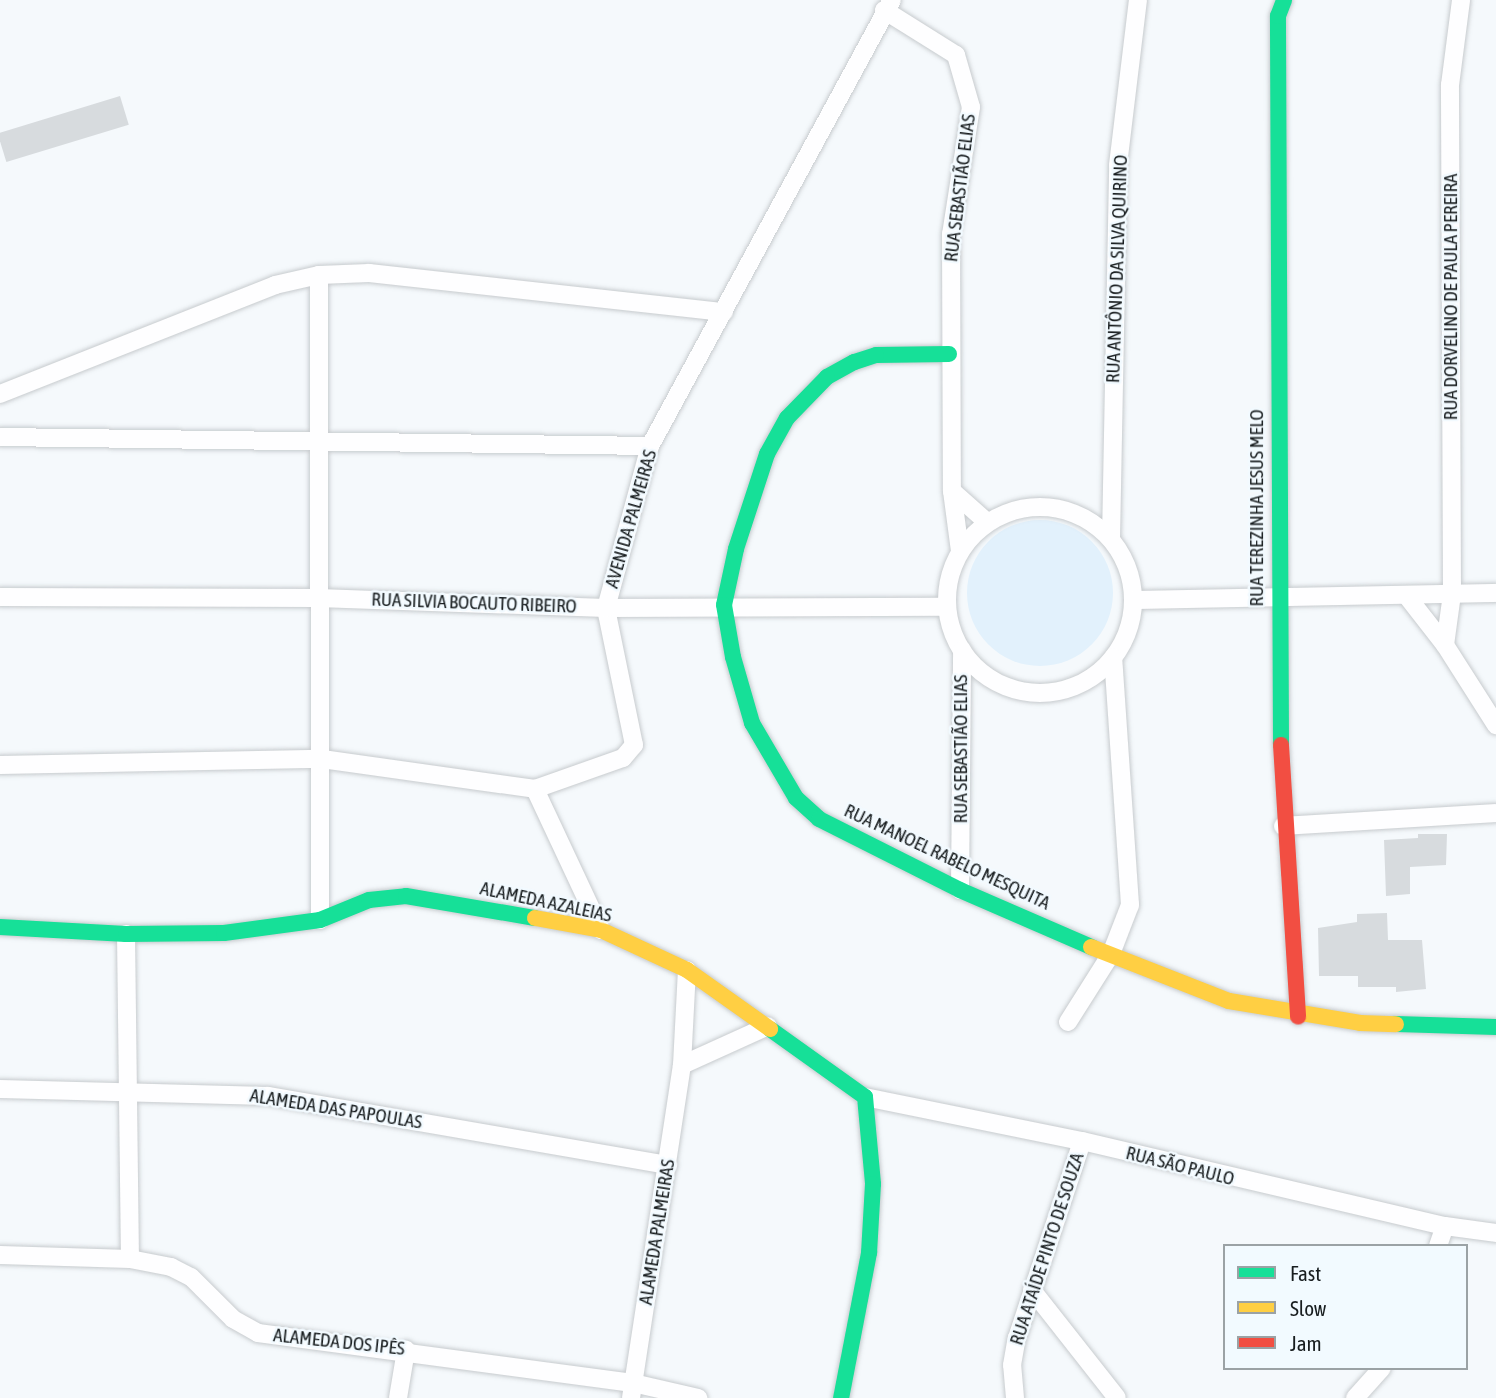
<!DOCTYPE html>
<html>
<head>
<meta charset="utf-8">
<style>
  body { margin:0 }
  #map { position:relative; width:1496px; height:1398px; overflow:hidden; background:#f5f9fc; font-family:"Asap Condensed",sans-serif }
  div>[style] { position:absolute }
  .green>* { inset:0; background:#e2f1fc }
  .round { border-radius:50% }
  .building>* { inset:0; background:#d7dbde; transform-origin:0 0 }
  .roads { filter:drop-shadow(0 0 2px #c7cbce) drop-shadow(0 0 2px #c7cbce) }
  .street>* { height:18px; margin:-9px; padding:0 9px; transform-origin:9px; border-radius:9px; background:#fefeff }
  .street>.ring { margin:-9px; padding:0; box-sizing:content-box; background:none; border:18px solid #fefeff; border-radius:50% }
  .fast>* { height:16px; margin:-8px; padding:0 8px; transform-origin:8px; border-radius:8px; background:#16e098 }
  .slow>* { height:16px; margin:-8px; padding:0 8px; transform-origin:8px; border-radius:8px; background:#ffcf43 }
  .jam>* { height:16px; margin:-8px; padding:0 8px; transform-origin:8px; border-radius:8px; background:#f24e42 }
  span { translate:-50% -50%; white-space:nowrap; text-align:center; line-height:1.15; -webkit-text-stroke:5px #f2faff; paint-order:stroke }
  .street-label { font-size:19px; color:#181d1f }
  .legend { position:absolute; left:1223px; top:1244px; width:245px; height:126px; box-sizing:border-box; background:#f2faff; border:2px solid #9ba2a5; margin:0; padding:9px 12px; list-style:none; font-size:21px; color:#181d1f }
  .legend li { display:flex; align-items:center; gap:14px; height:35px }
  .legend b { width:35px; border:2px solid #9ba2a5 }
</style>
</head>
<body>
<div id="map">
  <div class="green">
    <i class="round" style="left:967px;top:520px;width:146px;height:146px"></i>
  </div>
  <div class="building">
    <i style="left:120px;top:96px;width:30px;height:128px;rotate:73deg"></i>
    <i style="clip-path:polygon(1418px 834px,1447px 834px,1446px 865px,1410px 867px,1410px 894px,1386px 896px,1384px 840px,1418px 838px)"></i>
    <i style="clip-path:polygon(1387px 913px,1388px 940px,1422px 940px,1426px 989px,1396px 992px,1396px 987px,1358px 987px,1358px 976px,1319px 976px,1318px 928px,1357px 922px,1357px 914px)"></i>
  </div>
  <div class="roads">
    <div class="street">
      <i style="left:884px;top:10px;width:85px;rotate:32deg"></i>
      <i style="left:956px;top:55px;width:54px;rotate:73.9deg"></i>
      <i style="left:971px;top:107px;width:129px;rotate:98.9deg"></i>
      <i style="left:951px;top:234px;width:257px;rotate:89.8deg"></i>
      <i style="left:952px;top:491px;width:61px;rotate:82.4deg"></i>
      <i style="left:319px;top:275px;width:645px;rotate:89.91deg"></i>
      <i style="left:0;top:394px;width:296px;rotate:-21.6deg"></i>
      <i style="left:275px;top:285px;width:45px;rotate:-12.8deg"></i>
      <i style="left:319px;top:275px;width:50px;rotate:-2.3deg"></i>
      <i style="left:369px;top:273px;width:357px;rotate:6.3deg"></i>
      <i style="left:0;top:437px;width:650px;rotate:0.79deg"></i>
      <i style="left:952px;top:491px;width:47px;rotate:41.5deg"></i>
      <i class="ring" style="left:947px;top:507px;width:168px;height:168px"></i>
      <i style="left:1111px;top:539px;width:374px;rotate:-88.9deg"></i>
      <i style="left:1118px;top:165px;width:166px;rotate:-83.1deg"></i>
      <i style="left:1406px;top:595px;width:63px;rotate:52deg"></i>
      <i style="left:1445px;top:645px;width:95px;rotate:57.5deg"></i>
      <i style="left:0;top:597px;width:318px;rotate:0.2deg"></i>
      <i style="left:318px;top:598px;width:288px;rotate:2deg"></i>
      <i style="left:606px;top:608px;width:341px;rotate:-0.2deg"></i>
      <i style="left:1133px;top:600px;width:363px;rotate:-1.1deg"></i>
      <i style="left:1445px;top:645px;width:51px;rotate:-82.2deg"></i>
      <i style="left:1452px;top:594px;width:509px;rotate:-90.23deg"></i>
      <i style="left:1450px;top:85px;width:86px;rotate:-82.6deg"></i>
      <i style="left:0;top:765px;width:322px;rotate:-1.1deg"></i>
      <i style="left:322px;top:759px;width:215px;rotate:8deg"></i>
      <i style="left:1283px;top:826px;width:213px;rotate:-3.5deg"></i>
      <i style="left:960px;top:890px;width:240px;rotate:-89.5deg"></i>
      <i style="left:601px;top:930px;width:156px;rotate:-115.1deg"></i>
      <i style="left:535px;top:789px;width:93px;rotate:-19.4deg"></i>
      <i style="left:623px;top:758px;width:17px;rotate:-50deg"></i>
      <i style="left:634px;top:745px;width:140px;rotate:-101.6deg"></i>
      <i style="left:606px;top:608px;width:168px;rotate:-74.8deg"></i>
      <i style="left:650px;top:446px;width:507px;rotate:-61.52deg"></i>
      <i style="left:126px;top:934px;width:325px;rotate:89.3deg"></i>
      <i style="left:1068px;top:1022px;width:80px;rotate:-57.7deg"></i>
      <i style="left:1111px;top:954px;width:53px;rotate:-68.8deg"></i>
      <i style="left:1130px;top:905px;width:248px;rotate:-93.9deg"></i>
      <i style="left:682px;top:1065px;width:94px;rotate:-24.4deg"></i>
      <i style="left:0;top:1089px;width:268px;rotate:1.5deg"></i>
      <i style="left:268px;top:1096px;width:406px;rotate:9.8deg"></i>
      <i style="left:865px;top:1097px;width:221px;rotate:11.5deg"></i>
      <i style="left:1082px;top:1141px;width:373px;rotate:13.2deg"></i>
      <i style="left:1445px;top:1226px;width:51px;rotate:7.8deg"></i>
      <i style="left:1438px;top:1246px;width:21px;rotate:-71deg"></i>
      <i style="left:0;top:1255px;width:130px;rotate:1.8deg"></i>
      <i style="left:130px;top:1259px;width:42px;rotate:11deg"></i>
      <i style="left:171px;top:1267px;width:22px;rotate:27deg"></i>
      <i style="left:191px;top:1277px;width:59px;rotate:45deg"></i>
      <i style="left:233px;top:1319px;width:29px;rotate:29deg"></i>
      <i style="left:258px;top:1333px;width:378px;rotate:7.6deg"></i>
      <i style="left:633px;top:1383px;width:67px;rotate:13deg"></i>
      <i style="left:1032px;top:1290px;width:137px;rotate:51.8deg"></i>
      <i style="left:398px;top:1398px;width:49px;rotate:-80.5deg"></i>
      <i style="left:631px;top:1398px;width:337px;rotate:-81.3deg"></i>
      <i style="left:682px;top:1065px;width:95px;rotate:-87deg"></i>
      <i style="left:1015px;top:1398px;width:33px;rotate:-95deg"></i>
      <i style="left:1012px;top:1365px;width:27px;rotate:-80deg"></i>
      <i style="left:1017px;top:1338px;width:207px;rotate:-71.7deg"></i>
      <i style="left:1355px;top:1398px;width:40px;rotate:-48deg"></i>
    </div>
    <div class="fast">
      <i style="left:949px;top:354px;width:73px;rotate:179.2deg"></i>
      <i style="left:876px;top:355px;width:23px;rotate:162deg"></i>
      <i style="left:854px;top:362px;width:31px;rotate:151deg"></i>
      <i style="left:827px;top:377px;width:57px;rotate:134.3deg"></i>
      <i style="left:787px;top:418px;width:41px;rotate:119.1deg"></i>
      <i style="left:767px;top:454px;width:100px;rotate:108.1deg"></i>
      <i style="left:736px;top:549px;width:57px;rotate:102.1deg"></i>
      <i style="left:724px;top:605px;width:53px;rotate:80.2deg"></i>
      <i style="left:733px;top:657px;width:69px;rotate:73.9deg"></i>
      <i style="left:752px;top:723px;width:87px;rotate:59.6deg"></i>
      <i style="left:796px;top:798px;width:31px;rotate:42deg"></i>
      <i style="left:819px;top:819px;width:158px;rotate:26.7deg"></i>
      <i style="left:960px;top:890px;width:143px;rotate:23.5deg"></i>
      <i style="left:1281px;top:745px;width:729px;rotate:-90.24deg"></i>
      <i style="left:1278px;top:16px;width:17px;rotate:-69deg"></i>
      <i style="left:0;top:927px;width:126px;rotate:3.2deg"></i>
      <i style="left:126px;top:934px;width:98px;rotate:-0.6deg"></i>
      <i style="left:224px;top:933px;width:97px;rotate:-7.7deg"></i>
      <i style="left:320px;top:920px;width:53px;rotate:-22.2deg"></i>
      <i style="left:369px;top:900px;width:37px;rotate:-6deg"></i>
      <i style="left:406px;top:896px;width:131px;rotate:9.7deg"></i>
      <i style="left:1396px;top:1024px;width:100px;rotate:1.7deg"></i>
      <i style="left:770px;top:1029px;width:117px;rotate:35.6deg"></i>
      <i style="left:865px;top:1097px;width:87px;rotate:84.7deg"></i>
      <i style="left:873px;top:1184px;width:69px;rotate:93.3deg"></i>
      <i style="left:869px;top:1253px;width:148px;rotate:100.9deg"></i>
    </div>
    <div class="slow">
      <i style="left:535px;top:918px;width:67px;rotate:10.3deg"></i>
      <i style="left:601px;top:930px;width:95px;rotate:24.9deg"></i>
      <i style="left:687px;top:970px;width:102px;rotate:35.4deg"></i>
      <i style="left:1091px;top:947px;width:148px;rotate:21.4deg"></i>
      <i style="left:1229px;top:1001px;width:133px;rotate:9.5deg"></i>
      <i style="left:1360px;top:1023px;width:36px;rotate:2deg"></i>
    </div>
    <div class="jam">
      <i style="left:1281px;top:745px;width:272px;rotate:86.4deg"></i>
    </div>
  </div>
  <div class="street-label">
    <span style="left:960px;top:188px;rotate:-83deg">RUA SEBASTIÃO ELIAS</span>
    <span style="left:1117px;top:269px;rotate:-88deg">RUA ANTÔNIO DA SILVA QUIRINO</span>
    <span style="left:1451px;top:297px;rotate:-90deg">RUA DORVELINO DE PAULA PEREIRA</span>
    <span style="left:1257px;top:508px;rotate:-90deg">RUA TEREZINHA JESUS MELO</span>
    <span style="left:631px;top:519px;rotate:-74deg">AVENIDA PALMEIRAS</span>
    <span style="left:474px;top:603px;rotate:2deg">RUA SILVIA BOCAUTO RIBEIRO</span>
    <span style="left:961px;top:749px;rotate:-90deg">RUA SEBASTIÃO ELIAS</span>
    <span style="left:947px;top:857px;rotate:25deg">RUA MANOEL RABELO MESQUITA</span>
    <span style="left:546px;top:902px;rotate:12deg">ALAMEDA AZALEIAS</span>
    <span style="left:336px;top:1109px;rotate:9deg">ALAMEDA DAS PAPOULAS</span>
    <span style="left:1180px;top:1166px;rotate:14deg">RUA SÃO PAULO</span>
    <span style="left:657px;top:1232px;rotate:-81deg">ALAMEDA PALMEIRAS</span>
    <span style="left:1047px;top:1249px;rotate:-72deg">RUA ATAÍDE PINTO DE SOUZA</span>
    <span style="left:339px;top:1342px;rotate:6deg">ALAMEDA DOS IPÊS</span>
  </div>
  <ul class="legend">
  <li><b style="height:9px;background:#16e098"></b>Fast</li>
  <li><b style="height:9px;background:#ffcf43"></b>Slow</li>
  <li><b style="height:9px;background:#f24e42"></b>Jam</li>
  </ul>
</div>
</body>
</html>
